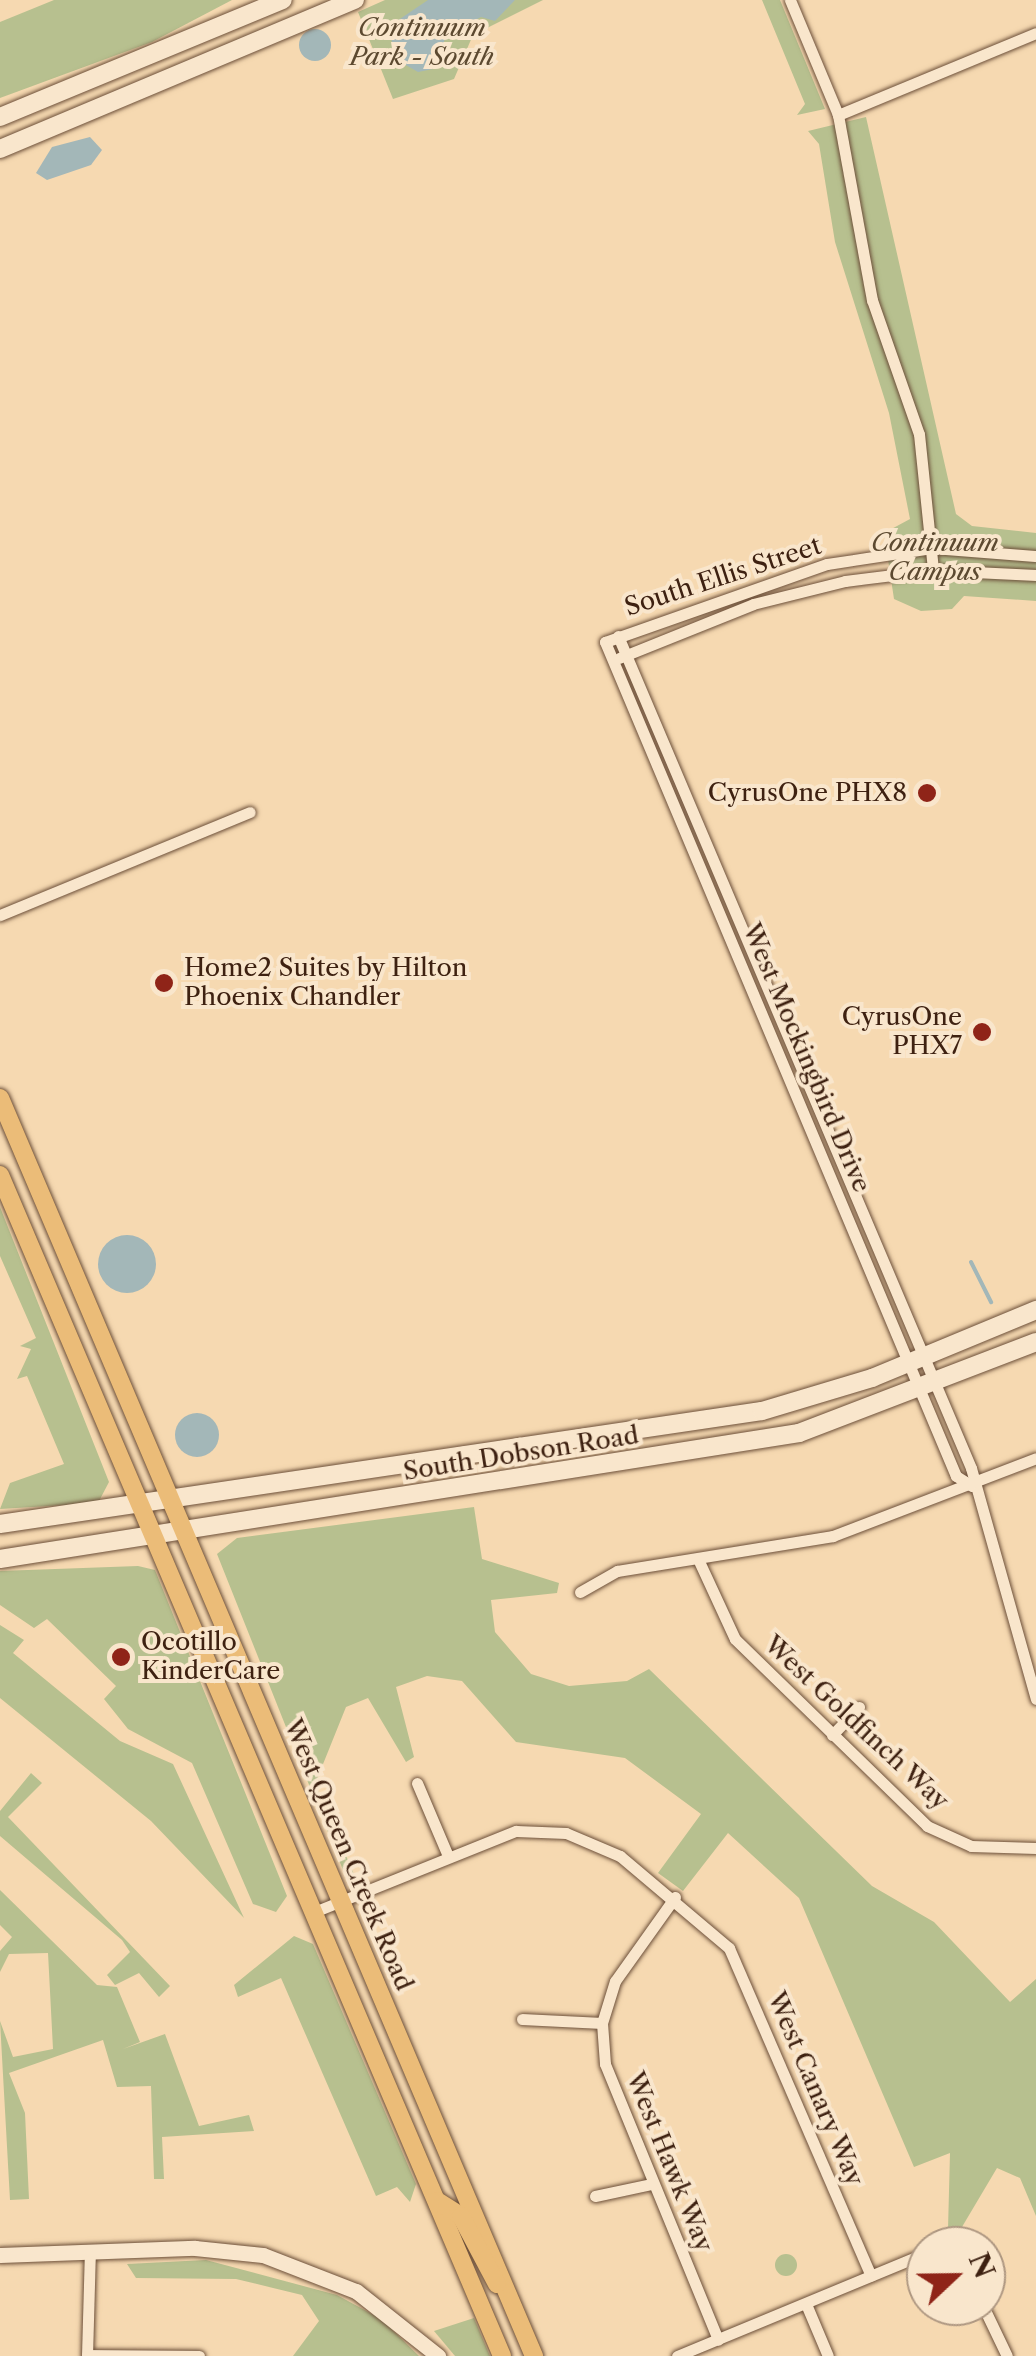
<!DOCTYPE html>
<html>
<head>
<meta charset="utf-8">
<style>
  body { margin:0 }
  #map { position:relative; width:1036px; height:2356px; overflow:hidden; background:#f6d9b1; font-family:"Libre Caslon Text",serif }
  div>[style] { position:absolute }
  .green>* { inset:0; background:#b7c08f }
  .round { border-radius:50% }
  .water>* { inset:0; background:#a3b7b8 }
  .stream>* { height:4px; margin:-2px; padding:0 2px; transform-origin:2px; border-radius:2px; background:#a3b7b8 }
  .roads { filter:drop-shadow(0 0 2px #6c4f39) drop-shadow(0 0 2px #6c4f39) }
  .minor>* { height:11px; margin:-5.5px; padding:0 5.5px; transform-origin:5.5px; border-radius:5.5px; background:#f9e6cc }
  .tertiary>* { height:15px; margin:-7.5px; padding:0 7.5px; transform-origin:7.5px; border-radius:7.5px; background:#f9e6cc }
  .secondary>* { height:18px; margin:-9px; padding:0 9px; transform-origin:9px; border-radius:9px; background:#f9e6cc }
  .primary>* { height:18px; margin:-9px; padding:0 9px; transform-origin:9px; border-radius:9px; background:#ebbc78 }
  .dots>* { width:28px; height:28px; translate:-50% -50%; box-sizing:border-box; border:5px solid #f9e6cc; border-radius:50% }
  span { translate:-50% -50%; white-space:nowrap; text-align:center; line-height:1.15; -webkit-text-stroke:8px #f9e6cc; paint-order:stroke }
  .park-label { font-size:25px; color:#5c4930; font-style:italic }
  .street-label { font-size:25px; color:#3e2111 }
  .poi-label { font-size:25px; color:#3e2111 }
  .right { translate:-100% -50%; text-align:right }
  .left { translate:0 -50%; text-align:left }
  .north { position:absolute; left:906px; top:2226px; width:100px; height:100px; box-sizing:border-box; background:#f9e6cc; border:2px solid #ae9781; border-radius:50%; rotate:68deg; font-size:28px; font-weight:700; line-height:40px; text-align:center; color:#3e2111 }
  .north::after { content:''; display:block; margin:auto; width:35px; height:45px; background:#8f2418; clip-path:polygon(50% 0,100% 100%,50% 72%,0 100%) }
</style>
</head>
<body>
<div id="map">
  <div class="green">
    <i style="clip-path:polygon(54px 0,232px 0,152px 42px,0 98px,0 22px)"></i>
    <i style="clip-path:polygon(385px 0,543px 0,473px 35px,454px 79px,393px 99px,358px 12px)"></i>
    <i style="clip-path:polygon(762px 0,780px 0,825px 109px,797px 115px,805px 104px)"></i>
    <i style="clip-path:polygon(866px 117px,956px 514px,972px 526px,1036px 533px,1036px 601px,964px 596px,952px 609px,921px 611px,894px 599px,884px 533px,910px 519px,889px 413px,835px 242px,819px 144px,808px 131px)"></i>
    <i style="clip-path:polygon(0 1207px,109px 1482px,98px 1503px,0 1509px,10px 1483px,64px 1464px,27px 1376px,17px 1379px,31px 1349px,20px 1346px,36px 1338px,0 1256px)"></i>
    <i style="clip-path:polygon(474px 1507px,482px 1559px,559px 1583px,557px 1593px,491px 1600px,495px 1632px,531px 1674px,569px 1686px,627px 1681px,649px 1669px,872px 1886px,934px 1922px,1010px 2002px,1036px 1979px,1036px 2216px,1020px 2178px,997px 2168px,959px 2232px,948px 2229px,950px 2153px,914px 2167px,799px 1898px,728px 1833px,683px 1891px,658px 1873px,701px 1814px,625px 1758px,516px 1742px,462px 1681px,427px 1676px,396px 1687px,414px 1757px,406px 1762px,368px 1698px,346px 1707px,315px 1784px,357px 1881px,345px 1875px,217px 1554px,237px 1538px)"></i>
    <i style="clip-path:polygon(138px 1566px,155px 1570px,287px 1896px,276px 1912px,253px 1904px,192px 1763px,128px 1729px,104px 1699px,116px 1686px,47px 1619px,34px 1628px,0 1605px,0 1571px)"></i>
    <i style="clip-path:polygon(0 1625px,24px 1640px,13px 1653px,120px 1741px,173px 1764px,244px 1918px,151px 1821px,0 1698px)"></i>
    <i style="clip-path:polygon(31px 1773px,42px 1783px,8px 1817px,170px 1986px,159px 1997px,139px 1973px,115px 1985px,107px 1975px,130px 1952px,122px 1940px,0 1836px,0 1811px)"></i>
    <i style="clip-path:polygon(0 1890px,97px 1985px,117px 1987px,140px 2042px,123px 2049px,165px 2034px,199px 2126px,249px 2115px,254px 2131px,162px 2137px,164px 2179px,154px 2179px,151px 2086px,117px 2087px,103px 2040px,9px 2073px,25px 2113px,29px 2199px,10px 2200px,0 2021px,13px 2057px,53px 2049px,48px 1953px,9px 1954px,0 1972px,0 1951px,12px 1937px,0 1925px)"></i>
    <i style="clip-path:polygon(294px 1936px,313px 1944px,416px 2184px,410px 2202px,397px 2187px,376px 2196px,281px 1978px,238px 1997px,234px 1985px)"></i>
    <i class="round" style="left:775px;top:2254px;width:22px;height:22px"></i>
    <i style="clip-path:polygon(206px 2260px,337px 2295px,381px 2319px,419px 2356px,293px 2356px,319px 2321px,302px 2295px,236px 2279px,136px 2278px,127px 2264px)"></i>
    <i style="clip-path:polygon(474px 2318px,490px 2356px,455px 2356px,434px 2331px)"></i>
  </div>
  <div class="water">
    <i style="clip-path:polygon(428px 0,515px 0,495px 21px,481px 17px,447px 34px,433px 69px,418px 72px,397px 60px,388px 27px)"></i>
    <i class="round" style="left:299px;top:29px;width:32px;height:32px"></i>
    <i style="clip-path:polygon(90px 137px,102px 150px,91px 165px,47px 180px,36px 173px,52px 147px)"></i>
    <i class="round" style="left:98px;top:1235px;width:58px;height:58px"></i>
    <i class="round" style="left:175px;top:1413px;width:44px;height:44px"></i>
  </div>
  <div class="stream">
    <i style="left:971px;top:1262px;width:45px;rotate:63.4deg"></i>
  </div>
  <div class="roads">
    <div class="minor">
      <i style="left:790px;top:0;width:125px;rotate:67.3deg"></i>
      <i style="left:838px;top:115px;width:188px;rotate:79.6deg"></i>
      <i style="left:872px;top:300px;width:142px;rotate:70.7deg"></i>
      <i style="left:919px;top:434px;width:137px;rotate:84.1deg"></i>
      <i style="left:838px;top:115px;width:214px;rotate:-22.5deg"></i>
      <i style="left:618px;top:636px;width:904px;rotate:67.01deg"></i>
      <i style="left:971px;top:1468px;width:240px;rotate:74.3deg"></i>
      <i style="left:619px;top:658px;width:144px;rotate:-21.9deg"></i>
      <i style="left:753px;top:604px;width:95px;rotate:-14deg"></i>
      <i style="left:845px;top:581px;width:89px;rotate:-7.1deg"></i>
      <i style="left:933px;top:570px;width:103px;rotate:2.8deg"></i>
      <i style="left:0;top:915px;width:270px;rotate:-22.4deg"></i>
      <i style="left:972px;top:1486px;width:19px;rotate:-148deg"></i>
      <i style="left:956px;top:1476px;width:905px;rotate:-112.82deg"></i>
      <i style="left:605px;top:642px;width:235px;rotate:-19.4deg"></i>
      <i style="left:827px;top:564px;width:106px;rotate:-8.7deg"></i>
      <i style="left:932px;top:548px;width:104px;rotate:4.4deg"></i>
      <i style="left:698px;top:1559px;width:88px;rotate:65.2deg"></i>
      <i style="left:735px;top:1639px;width:268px;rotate:44.2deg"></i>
      <i style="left:927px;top:1826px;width:48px;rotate:24.4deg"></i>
      <i style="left:971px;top:1846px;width:65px;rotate:1.8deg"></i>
      <i style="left:580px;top:1592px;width:43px;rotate:-29.6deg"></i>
      <i style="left:617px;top:1571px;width:219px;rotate:-9.2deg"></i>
      <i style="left:833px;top:1536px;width:217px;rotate:-21deg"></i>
      <i style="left:832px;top:1735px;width:39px;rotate:-46deg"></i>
      <i style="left:417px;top:1783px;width:79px;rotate:67deg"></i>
      <i style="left:675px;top:1897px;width:103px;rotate:125.5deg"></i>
      <i style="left:615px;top:1981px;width:44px;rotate:107.2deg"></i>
      <i style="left:602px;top:2023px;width:41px;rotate:85.8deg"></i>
      <i style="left:605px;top:2064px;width:298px;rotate:67.7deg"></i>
      <i style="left:314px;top:1912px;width:218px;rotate:-21.9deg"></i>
      <i style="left:516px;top:1831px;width:50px;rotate:2.3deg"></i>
      <i style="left:566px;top:1833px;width:59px;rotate:23.1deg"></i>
      <i style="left:620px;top:1856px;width:143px;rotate:40.2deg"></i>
      <i style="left:729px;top:1948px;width:357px;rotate:66.6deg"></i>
      <i style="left:522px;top:2019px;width:80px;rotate:2.9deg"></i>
      <i style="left:595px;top:2196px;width:57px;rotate:-12.1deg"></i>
      <i style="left:943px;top:2246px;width:14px"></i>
      <i style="left:806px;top:2304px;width:56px;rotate:67.1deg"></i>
      <i style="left:983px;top:2306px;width:55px;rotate:64.4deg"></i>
      <i style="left:87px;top:2355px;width:112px;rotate:0.5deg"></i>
      <i style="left:87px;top:2356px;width:105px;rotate:-88.4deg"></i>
      <i style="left:677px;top:2356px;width:269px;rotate:-22.5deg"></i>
    </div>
    <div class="tertiary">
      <i style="left:0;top:2255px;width:195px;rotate:-2.1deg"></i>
      <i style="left:195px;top:2248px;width:68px;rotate:5.9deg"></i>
      <i style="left:263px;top:2255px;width:100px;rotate:21.2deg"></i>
      <i style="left:356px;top:2291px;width:105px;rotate:38.4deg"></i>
    </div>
    <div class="secondary">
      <i style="left:0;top:117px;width:306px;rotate:-22.5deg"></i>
      <i style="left:0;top:149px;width:385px;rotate:-22.8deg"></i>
      <i style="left:0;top:1524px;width:770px;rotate:-8.44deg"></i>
      <i style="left:762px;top:1411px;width:115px;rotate:-16.7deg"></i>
      <i style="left:872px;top:1378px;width:178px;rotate:-22.5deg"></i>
      <i style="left:0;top:1559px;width:809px;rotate:-8.96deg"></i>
      <i style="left:799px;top:1433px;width:254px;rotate:-21deg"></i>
    </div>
    <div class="primary">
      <i style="left:0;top:1098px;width:1367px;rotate:67deg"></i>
      <i style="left:0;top:1175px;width:1283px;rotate:66.97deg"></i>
      <i style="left:437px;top:2201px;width:28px;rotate:32deg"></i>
      <i style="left:461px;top:2216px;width:77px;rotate:62.1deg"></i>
    </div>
  </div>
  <div class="dots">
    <i style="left:927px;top:793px;background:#8f2418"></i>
    <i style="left:164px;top:983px;background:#8f2418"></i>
    <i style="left:982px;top:1032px;background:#8f2418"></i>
    <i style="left:121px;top:1657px;background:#8f2418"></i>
  </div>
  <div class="park-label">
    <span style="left:422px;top:43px">Continuum<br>Park - South</span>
    <span style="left:935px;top:558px">Continuum<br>Campus</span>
  </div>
  <div class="street-label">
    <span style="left:723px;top:577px;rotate:-18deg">South Ellis Street</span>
    <span style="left:806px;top:1058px;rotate:67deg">West Mockingbird Drive</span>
    <span style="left:521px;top:1454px;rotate:-9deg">South Dobson Road</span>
    <span style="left:856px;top:1723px;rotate:43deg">West Goldfinch Way</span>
    <span style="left:348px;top:1855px;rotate:67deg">West Queen Creek Road</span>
    <span style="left:815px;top:2089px;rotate:67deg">West Canary Way</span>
    <span style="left:669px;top:2162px;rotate:68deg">West Hawk Way</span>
  </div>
  <div class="poi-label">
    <span class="right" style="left:907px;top:793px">CyrusOne PHX8</span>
    <span class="left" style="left:184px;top:983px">Home2 Suites by Hilton<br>Phoenix Chandler</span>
    <span class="right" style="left:962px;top:1032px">CyrusOne<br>PHX7</span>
    <span class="left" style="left:141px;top:1657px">Ocotillo<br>KinderCare</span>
  </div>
  <div class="north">N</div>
</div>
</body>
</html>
